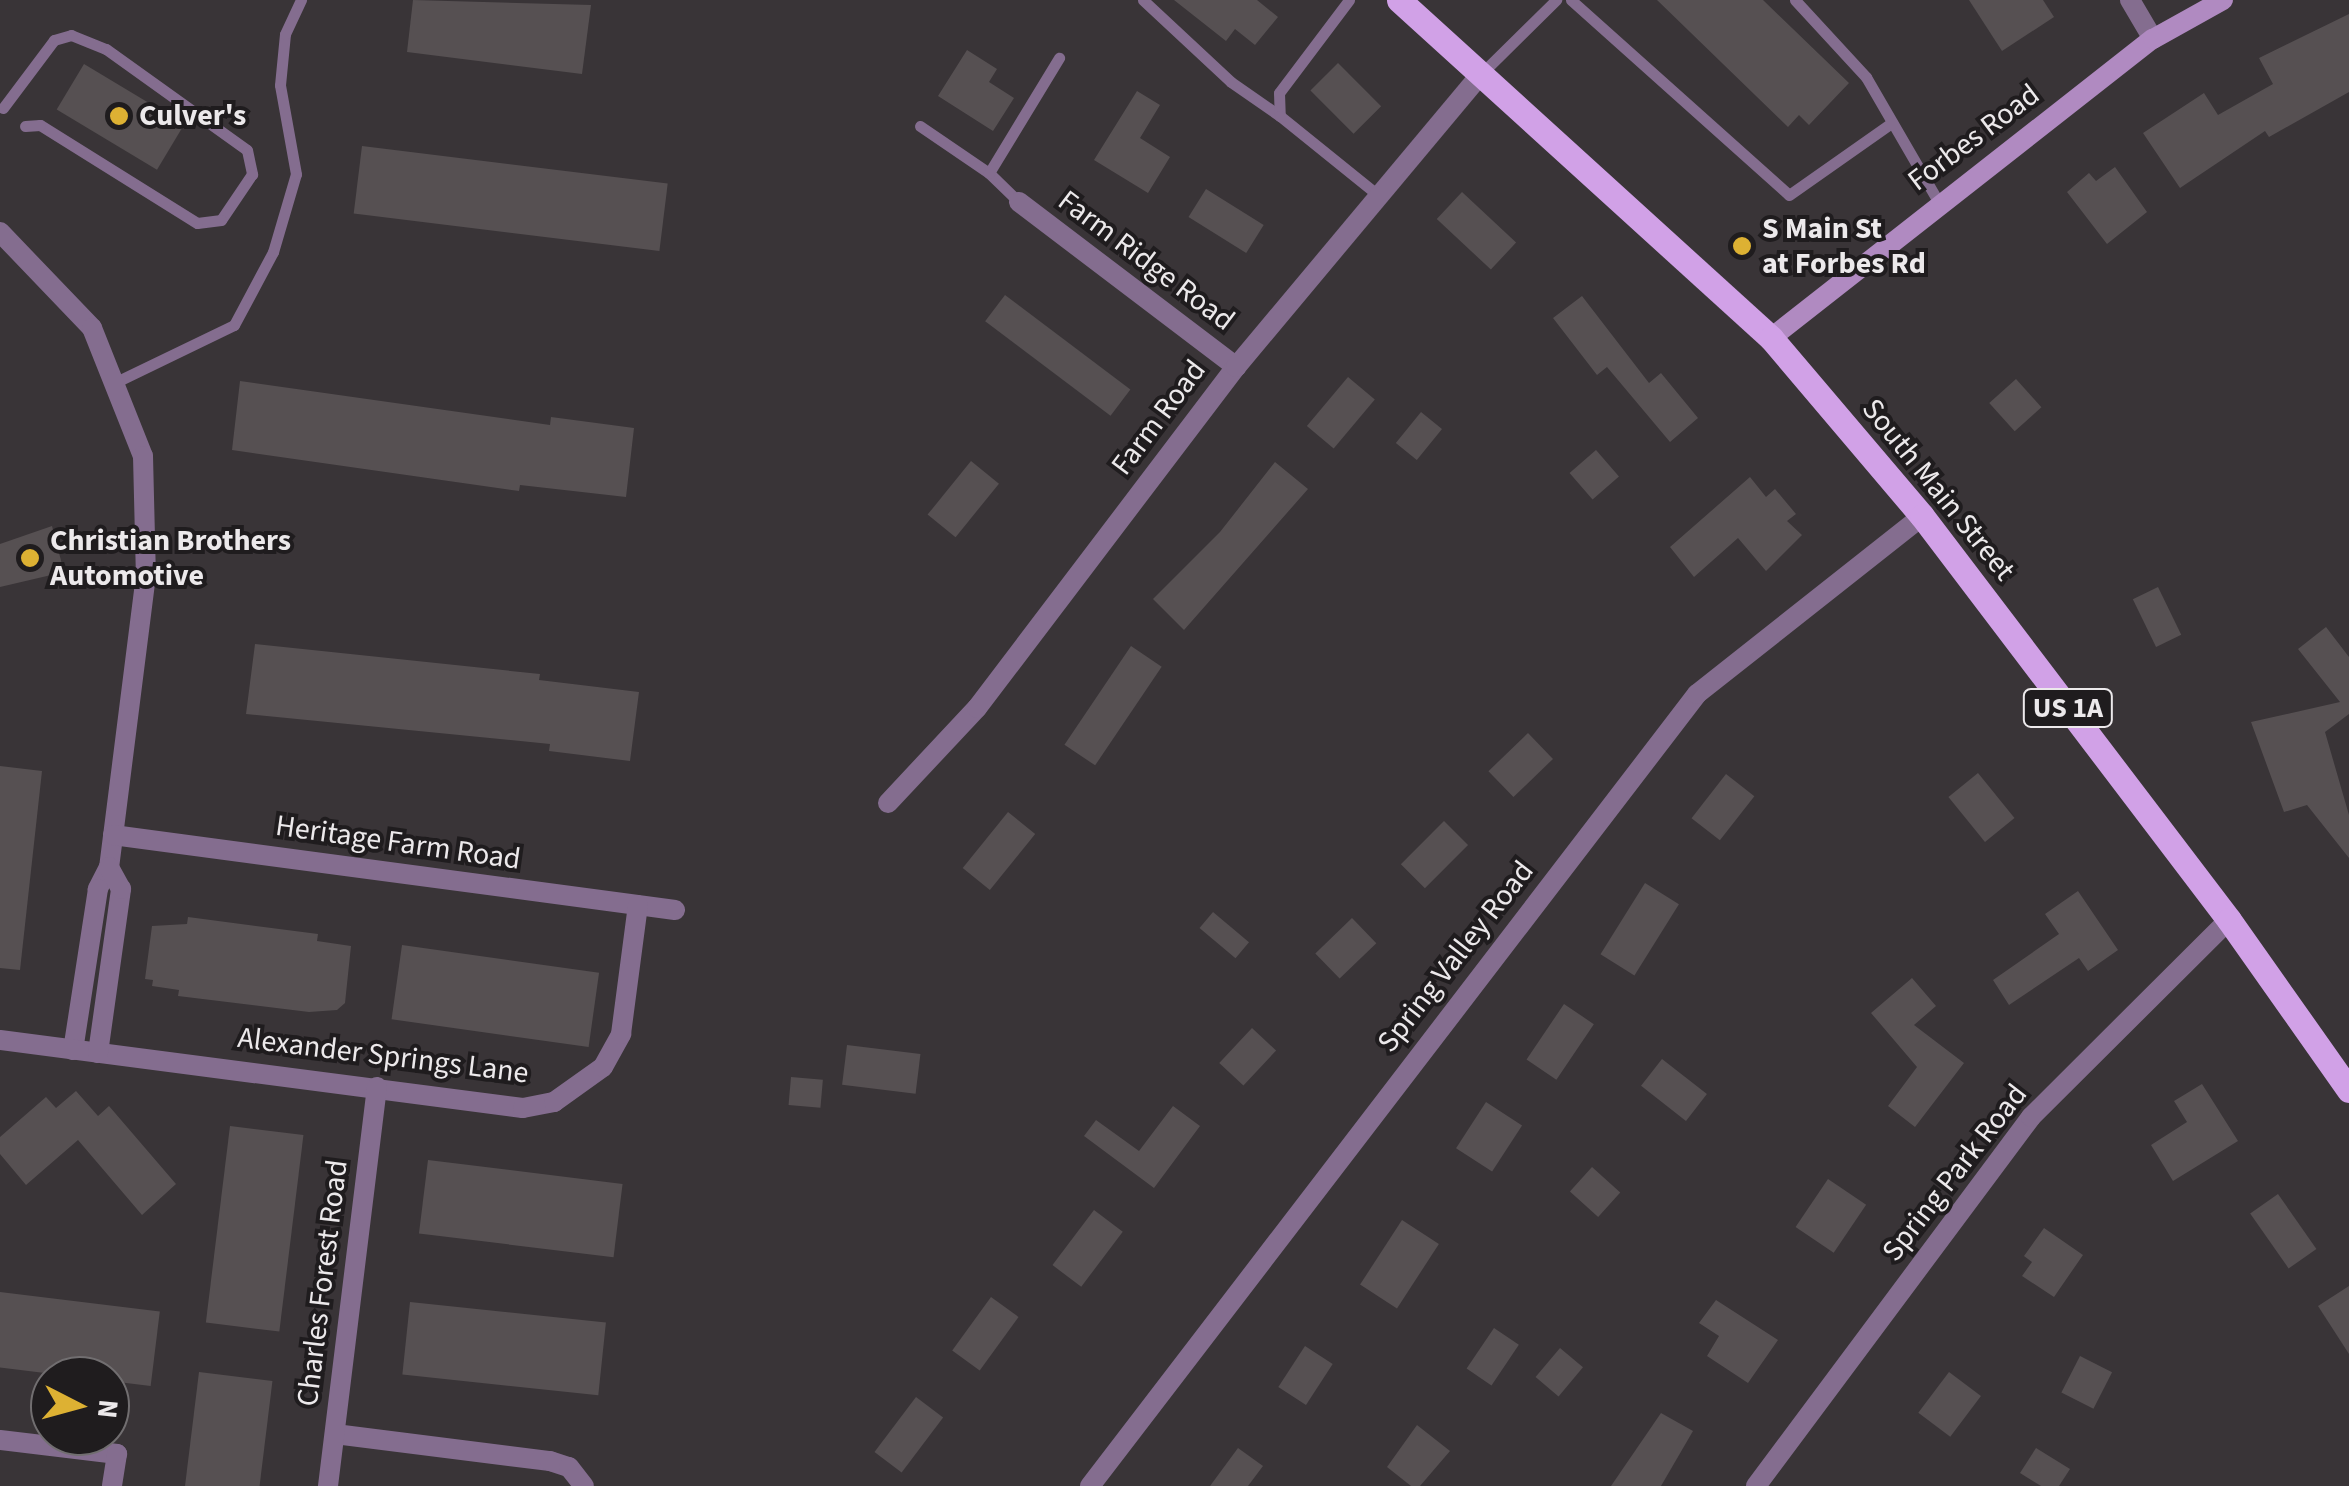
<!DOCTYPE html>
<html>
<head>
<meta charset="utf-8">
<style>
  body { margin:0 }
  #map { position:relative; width:2349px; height:1486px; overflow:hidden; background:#393437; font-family:"Source Sans 3",sans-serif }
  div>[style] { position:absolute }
  .building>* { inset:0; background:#565052; transform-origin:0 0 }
  .lane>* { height:11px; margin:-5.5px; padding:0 5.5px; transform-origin:5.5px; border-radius:5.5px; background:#846d8f }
  .street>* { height:20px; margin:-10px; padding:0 10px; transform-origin:10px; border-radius:10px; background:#846d8f }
  .secondary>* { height:20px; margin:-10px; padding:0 10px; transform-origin:10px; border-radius:10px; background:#b08ac1 }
  .primary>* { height:25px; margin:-12.5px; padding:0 12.5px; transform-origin:12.5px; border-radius:12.5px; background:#d1a1e7 }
  .dots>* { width:28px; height:28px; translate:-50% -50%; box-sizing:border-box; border:5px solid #1f1c1e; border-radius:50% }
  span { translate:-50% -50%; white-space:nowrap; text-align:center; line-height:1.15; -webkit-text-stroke:8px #1f1c1e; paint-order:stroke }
  .shield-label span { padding:2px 8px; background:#1f1c1e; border:2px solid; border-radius:8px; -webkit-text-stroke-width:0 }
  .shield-label { font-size:28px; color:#ece9eb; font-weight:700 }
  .poi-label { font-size:30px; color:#ece9eb; font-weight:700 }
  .left { translate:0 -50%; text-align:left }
  .street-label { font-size:30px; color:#ece9eb }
  .north { position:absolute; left:30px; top:1356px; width:100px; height:100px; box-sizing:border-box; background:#1f1c1e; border:2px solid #716e70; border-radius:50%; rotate:96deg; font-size:28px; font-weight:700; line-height:40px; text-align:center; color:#ece9eb }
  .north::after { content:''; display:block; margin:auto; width:35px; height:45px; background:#ddb133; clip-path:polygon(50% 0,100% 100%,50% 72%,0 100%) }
</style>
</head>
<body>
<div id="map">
  <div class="building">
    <i style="clip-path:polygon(413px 0,591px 5px,582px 74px,407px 52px)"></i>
    <i style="clip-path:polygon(1174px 0,1257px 0,1278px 17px,1255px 45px,1235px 29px,1226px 41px)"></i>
    <i style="clip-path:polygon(1657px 0,1763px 0,1849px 83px,1809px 125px,1799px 115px,1788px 127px)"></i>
    <i style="clip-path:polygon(1969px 0,2043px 0,2054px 17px,2002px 51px)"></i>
    <i style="clip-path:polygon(2349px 14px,2349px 92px,2269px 137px,2265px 131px,2180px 188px,2143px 133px,2204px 93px,2218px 115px,2273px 84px,2259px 58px)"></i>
    <i style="clip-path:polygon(967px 50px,997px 69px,989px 82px,1014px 98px,993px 131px,938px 96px)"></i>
    <i style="left:1338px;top:63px;width:61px;height:39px;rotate:45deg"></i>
    <i style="left:84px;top:64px;width:117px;height:53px;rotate:31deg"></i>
    <i style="clip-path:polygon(1137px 91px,1160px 105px,1140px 138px,1170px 157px,1148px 193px,1094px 160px)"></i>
    <i style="left:362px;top:146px;width:308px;height:68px;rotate:7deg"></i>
    <i style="clip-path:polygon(2115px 167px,2147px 212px,2107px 244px,2067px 192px,2089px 173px,2096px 181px)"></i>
    <i style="left:1206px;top:189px;width:68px;height:33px;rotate:32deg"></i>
    <i style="left:1462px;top:192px;width:74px;height:37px;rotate:43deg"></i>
    <i style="left:1005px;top:295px;width:157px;height:33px;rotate:37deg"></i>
    <i style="clip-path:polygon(1582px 296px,1649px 383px,1661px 373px,1698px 418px,1670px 442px,1607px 367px,1597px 375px,1553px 318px)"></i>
    <i style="left:1348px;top:377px;width:35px;height:64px;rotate:40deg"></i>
    <i style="left:2016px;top:379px;width:38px;height:36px;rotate:48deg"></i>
    <i style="clip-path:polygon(240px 381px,550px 425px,551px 417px,634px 428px,626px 497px,520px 485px,519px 491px,232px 450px)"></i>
    <i style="left:1421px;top:412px;width:27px;height:40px;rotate:39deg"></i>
    <i style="left:1596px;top:450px;width:35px;height:35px;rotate:49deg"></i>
    <i style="left:971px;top:461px;width:36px;height:69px;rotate:39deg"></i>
    <i style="clip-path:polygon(1275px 462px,1308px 489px,1184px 630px,1153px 599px,1220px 532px)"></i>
    <i style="clip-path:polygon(1750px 477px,1766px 497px,1775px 489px,1796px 514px,1787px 521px,1802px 535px,1766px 571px,1738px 538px,1694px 577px,1670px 547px)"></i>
    <i style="clip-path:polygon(52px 526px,64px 572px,0 587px,0 544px)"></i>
    <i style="left:2158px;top:587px;width:53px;height:28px;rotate:64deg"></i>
    <i style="clip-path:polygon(2326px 627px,2349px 657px,2349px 714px,2325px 732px,2349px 815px,2349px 858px,2307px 805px,2284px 812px,2251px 722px,2340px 702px,2298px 649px)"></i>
    <i style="clip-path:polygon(255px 644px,540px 674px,539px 680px,639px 692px,630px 761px,549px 751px,550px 744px,246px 714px)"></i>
    <i style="left:1131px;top:646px;width:37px;height:119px;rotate:34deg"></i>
    <i style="left:1528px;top:733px;width:36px;height:55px;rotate:46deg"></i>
    <i style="clip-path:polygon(0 766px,42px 771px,20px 970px,0 968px)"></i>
    <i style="left:1978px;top:773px;width:58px;height:38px;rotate:51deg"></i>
    <i style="left:1726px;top:774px;width:36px;height:56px;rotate:38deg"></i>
    <i style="left:1008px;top:812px;width:35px;height:72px;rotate:39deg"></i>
    <i style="left:1444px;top:821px;width:34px;height:61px;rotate:45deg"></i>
    <i style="left:1645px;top:883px;width:40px;height:84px;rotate:32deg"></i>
    <i style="clip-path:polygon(2078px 891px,2118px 950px,2088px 971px,2079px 958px,2009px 1005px,1993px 980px,2059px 934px,2045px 914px)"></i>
    <i style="left:1213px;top:912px;width:47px;height:21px;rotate:40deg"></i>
    <i style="clip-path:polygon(188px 917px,318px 934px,317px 941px,351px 946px,345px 1003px,337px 1010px,309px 1012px,178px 996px,179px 990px,152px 986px,153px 980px,145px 979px,152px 926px,187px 924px)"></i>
    <i style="left:1352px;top:918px;width:35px;height:51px;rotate:46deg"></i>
    <i style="left:402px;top:945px;width:199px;height:75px;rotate:8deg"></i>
    <i style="clip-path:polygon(1912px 978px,1936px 1006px,1914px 1025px,1964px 1063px,1915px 1127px,1888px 1106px,1917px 1067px,1871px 1013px)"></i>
    <i style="left:1564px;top:1004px;width:36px;height:67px;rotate:34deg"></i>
    <i style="left:1252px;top:1028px;width:33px;height:48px;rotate:43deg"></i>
    <i style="left:847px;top:1045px;width:74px;height:40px;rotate:7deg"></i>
    <i style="left:1662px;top:1059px;width:57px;height:34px;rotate:38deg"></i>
    <i style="left:791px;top:1077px;width:32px;height:28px;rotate:5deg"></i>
    <i style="clip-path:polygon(2202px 1084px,2238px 1141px,2173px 1181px,2151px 1145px,2187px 1122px,2174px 1101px)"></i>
    <i style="clip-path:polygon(76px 1091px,98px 1116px,109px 1106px,176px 1184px,142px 1215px,78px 1140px,26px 1185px,0 1154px,0 1137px,46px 1097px,56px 1108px)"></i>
    <i style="left:1486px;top:1102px;width:43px;height:55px;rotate:33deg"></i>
    <i style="clip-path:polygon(1173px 1106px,1200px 1126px,1154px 1188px,1084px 1136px,1096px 1120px,1139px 1151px)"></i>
    <i style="left:230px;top:1126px;width:74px;height:198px;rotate:7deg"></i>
    <i style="left:428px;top:1160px;width:196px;height:74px;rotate:7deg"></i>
    <i style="left:1592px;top:1167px;width:38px;height:33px;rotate:42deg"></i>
    <i style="left:1828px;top:1179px;width:46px;height:58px;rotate:34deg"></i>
    <i style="left:2278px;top:1194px;width:67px;height:34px;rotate:55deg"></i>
    <i style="left:1094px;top:1210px;width:36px;height:69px;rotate:37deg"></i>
    <i style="left:1402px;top:1220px;width:44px;height:77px;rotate:33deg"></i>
    <i style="clip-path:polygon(2044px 1228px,2083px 1255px,2054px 1297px,2022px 1276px,2032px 1262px,2024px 1256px)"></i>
    <i style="clip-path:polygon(2349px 1286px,2349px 1354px,2318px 1306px)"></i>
    <i style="left:0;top:1292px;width:161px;height:75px;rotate:7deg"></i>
    <i style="left:991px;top:1297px;width:34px;height:66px;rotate:36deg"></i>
    <i style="clip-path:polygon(1716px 1300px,1778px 1340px,1748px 1383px,1707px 1356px,1719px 1336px,1699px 1323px)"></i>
    <i style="left:410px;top:1302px;width:197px;height:73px;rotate:6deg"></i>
    <i style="left:1494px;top:1328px;width:30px;height:49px;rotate:34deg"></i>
    <i style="left:1305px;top:1346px;width:33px;height:49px;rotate:33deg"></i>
    <i style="left:1560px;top:1348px;width:30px;height:38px;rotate:40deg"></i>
    <i style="left:2080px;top:1356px;width:36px;height:41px;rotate:27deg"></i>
    <i style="left:199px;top:1372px;width:74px;height:115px;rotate:7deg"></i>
    <i style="left:1949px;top:1372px;width:40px;height:51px;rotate:37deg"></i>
    <i style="left:916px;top:1397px;width:34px;height:69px;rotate:37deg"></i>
    <i style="clip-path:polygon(1661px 1413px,1693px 1431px,1661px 1486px,1611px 1486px)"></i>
    <i style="clip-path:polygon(1417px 1425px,1450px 1451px,1420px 1486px,1411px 1486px,1387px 1467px)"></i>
    <i style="clip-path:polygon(1238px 1448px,1263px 1466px,1248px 1486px,1210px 1486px)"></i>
    <i style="clip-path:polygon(2036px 1448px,2070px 1469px,2059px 1486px,2041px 1486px,2020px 1473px)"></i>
  </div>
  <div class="lane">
    <i style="left:1143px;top:0;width:120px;rotate:43deg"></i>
    <i style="left:1231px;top:82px;width:60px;rotate:34.8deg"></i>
    <i style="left:1349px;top:0;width:116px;rotate:127deg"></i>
    <i style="left:1279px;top:93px;width:23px;rotate:88deg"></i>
    <i style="left:1280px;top:116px;width:127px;rotate:38.9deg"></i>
    <i style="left:1571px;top:0;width:292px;rotate:41.8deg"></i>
    <i style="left:1789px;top:195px;width:123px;rotate:-35.1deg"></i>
    <i style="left:1795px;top:0;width:105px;rotate:47.3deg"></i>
    <i style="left:1866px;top:77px;width:146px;rotate:59.9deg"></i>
    <i style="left:1483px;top:72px;width:103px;rotate:-44.6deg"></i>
    <i style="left:3px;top:108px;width:85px;rotate:-53.1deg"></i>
    <i style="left:54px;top:40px;width:18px;rotate:-16deg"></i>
    <i style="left:71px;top:35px;width:38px;rotate:22deg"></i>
    <i style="left:106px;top:49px;width:173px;rotate:35.6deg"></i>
    <i style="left:247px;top:150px;width:25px;rotate:78deg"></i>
    <i style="left:252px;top:174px;width:55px;rotate:124deg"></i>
    <i style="left:221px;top:220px;width:24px;rotate:173deg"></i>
    <i style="left:197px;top:223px;width:185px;rotate:-148deg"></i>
    <i style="left:40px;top:125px;width:15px;rotate:176deg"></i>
    <i style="left:920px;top:126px;width:83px;rotate:34.3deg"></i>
    <i style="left:1019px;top:202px;width:42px;rotate:-136deg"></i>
    <i style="left:989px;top:173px;width:135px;rotate:-58.7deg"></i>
    <i style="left:114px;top:383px;width:133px;rotate:-25.8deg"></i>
    <i style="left:234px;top:325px;width:83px;rotate:-61.9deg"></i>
    <i style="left:273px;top:252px;width:81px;rotate:-73.6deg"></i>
    <i style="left:296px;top:174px;width:90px;rotate:-100.2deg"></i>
    <i style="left:280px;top:85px;width:51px;rotate:-84.4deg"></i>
    <i style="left:285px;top:34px;width:38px;rotate:-65deg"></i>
  </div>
  <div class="street">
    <i style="left:2130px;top:0;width:45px;rotate:59.5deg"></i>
    <i style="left:1019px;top:202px;width:273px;rotate:37.2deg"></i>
    <i style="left:0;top:232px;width:133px;rotate:46.2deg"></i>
    <i style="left:92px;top:328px;width:138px;rotate:68.3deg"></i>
    <i style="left:143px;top:456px;width:119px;rotate:88.6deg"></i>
    <i style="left:146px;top:575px;width:294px;rotate:97.2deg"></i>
    <i style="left:109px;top:867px;width:25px;rotate:117deg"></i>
    <i style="left:98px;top:889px;width:163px;rotate:98.8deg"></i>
    <i style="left:888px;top:803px;width:130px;rotate:-46.9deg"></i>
    <i style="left:977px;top:708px;width:428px;rotate:-52.8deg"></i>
    <i style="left:1236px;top:367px;width:385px;rotate:-50.1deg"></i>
    <i style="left:113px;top:835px;width:567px;rotate:7.6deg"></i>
    <i style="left:0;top:1040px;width:527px;rotate:7.41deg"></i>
    <i style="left:523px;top:1108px;width:32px;rotate:-11deg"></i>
    <i style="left:554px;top:1102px;width:60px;rotate:-35.5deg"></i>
    <i style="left:603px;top:1067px;width:38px;rotate:-61deg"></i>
    <i style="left:621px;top:1034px;width:130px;rotate:-82.5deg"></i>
    <i style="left:98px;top:1053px;width:166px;rotate:-82deg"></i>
    <i style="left:121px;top:889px;width:25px;rotate:-119deg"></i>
    <i style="left:335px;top:1434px;width:217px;rotate:7.2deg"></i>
    <i style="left:550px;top:1461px;width:20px;rotate:18deg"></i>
    <i style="left:569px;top:1467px;width:24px;rotate:52deg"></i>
    <i style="left:0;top:1440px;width:118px;rotate:6.8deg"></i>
    <i style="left:117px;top:1454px;width:32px;rotate:99deg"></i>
    <i style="left:328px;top:1486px;width:402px;rotate:-83deg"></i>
    <i style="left:1090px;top:1486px;width:998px;rotate:-52.53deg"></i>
    <i style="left:1697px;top:694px;width:287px;rotate:-38.3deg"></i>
    <i style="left:1756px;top:1486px;width:460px;rotate:-53.3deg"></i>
    <i style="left:2031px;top:1117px;width:279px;rotate:-44.9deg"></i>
  </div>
  <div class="secondary">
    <i style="left:1771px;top:338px;width:485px;rotate:-38.1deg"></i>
    <i style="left:2153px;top:39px;width:80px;rotate:-29.1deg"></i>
  </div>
  <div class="primary">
    <i style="left:1399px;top:0;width:503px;rotate:42.26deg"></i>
    <i style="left:1771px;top:338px;width:233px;rotate:49.7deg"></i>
    <i style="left:1922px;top:516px;width:507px;rotate:52.77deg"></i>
    <i style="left:2229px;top:920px;width:208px;rotate:54.8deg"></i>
  </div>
  <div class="dots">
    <i style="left:119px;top:116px;background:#ddb133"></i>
    <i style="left:1742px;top:246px;background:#ddb133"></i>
    <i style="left:30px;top:558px;background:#ddb133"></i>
  </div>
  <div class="shield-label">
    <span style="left:2068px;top:708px">US 1A</span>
  </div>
  <div class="poi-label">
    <span class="left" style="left:139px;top:116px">Culver's</span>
    <span class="left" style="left:1762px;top:246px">S Main St<br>at Forbes Rd</span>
    <span class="left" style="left:50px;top:558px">Christian Brothers<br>Automotive</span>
  </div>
  <div class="street-label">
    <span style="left:1974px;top:138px;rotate:-37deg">Forbes Road</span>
    <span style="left:1146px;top:261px;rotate:37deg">Farm Ridge Road</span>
    <span style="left:1159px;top:418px;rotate:-53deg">Farm Road</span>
    <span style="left:1938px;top:490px;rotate:51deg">South Main Street</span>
    <span style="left:398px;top:843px;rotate:8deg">Heritage Farm Road</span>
    <span style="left:1456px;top:957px;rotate:-52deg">Spring Valley Road</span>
    <span style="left:383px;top:1056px;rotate:7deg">Alexander Springs Lane</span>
    <span style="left:1955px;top:1173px;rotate:-52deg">Spring Park Road</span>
    <span style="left:323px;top:1283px;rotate:-83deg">Charles Forest Road</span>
  </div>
  <div class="north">N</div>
</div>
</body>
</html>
